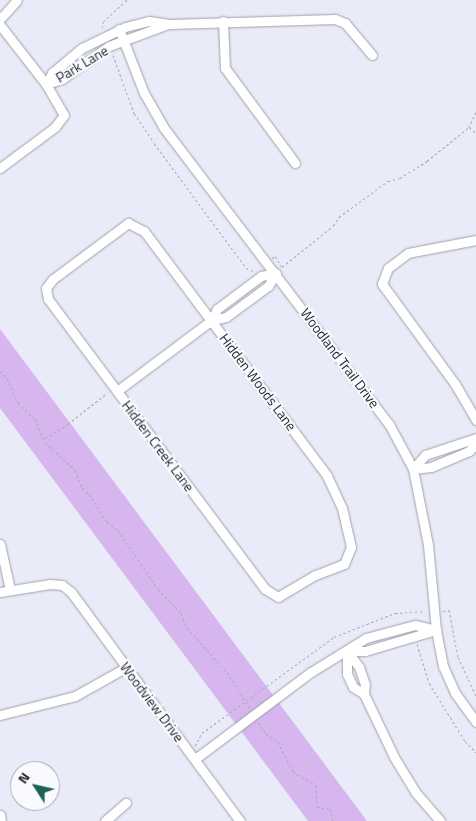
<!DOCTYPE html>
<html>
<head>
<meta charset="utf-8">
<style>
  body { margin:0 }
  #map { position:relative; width:476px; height:821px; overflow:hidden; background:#e9ecf8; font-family:"Titillium Web",sans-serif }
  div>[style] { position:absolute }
  .green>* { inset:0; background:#d7b6ef }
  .path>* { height:1px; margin-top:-0.5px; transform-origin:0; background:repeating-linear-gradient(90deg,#a8abb4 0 2.5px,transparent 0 5px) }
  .roads { filter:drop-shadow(0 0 1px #9ea1ab) drop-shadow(0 0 1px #9ea1ab) }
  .minor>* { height:9px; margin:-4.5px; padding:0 4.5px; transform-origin:4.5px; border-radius:4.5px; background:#fff }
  span { translate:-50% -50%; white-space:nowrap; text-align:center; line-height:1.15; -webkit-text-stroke:4.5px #f9faff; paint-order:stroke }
  .street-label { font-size:14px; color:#282a2e }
  .north { position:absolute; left:10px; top:761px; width:50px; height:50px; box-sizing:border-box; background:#f9faff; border:1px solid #a5a7ab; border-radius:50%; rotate:305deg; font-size:14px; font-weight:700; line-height:20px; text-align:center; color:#282a2e }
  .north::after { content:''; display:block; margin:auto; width:18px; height:22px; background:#1c6255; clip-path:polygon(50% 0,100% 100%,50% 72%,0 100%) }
</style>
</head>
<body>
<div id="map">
  <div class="green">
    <i style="clip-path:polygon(0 329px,367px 821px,308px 821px,0 408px)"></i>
  </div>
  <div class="path">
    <i style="left:102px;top:28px;width:6px;rotate:-81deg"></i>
    <i style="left:103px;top:22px;width:33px;rotate:-43deg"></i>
    <i style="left:113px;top:55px;width:62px;rotate:70.1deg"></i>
    <i style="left:134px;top:113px;width:36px;rotate:56deg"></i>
    <i style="left:154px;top:143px;width:155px;rotate:53.6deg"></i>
    <i style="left:246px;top:268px;width:8px;rotate:23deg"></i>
    <i style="left:476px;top:112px;width:17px;rotate:115deg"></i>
    <i style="left:469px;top:127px;width:9px;rotate:41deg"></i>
    <i style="left:272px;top:258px;width:4px;rotate:-34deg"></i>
    <i style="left:275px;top:256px;width:13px;rotate:58deg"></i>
    <i style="left:282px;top:267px;width:65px;rotate:-38.8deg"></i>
    <i style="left:333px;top:226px;width:11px;rotate:-56deg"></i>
    <i style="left:339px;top:217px;width:61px;rotate:-36.3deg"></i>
    <i style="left:388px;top:181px;width:12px;rotate:-14deg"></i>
    <i style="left:400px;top:178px;width:32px;rotate:-32deg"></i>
    <i style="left:427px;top:161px;width:54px;rotate:-39deg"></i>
    <i style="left:0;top:371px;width:10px;rotate:45deg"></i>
    <i style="left:7px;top:378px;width:27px;rotate:66deg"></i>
    <i style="left:18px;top:403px;width:23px;rotate:43deg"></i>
    <i style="left:35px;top:419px;width:25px;rotate:67deg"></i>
    <i style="left:45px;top:442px;width:41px;rotate:43deg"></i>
    <i style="left:75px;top:470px;width:19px;rotate:69deg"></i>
    <i style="left:82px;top:488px;width:9px;rotate:41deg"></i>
    <i style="left:89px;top:494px;width:33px;rotate:57deg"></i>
    <i style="left:107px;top:522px;width:14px;rotate:36deg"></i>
    <i style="left:118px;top:530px;width:71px;rotate:55.9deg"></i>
    <i style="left:158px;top:589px;width:33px;rotate:46deg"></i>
    <i style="left:181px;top:613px;width:16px;rotate:68deg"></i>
    <i style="left:187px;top:628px;width:59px;rotate:47.7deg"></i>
    <i style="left:227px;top:672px;width:43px;rotate:57.4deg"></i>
    <i style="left:45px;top:438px;width:27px;rotate:-31deg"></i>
    <i style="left:68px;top:424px;width:50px;rotate:-38.5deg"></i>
    <i style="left:443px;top:611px;width:6px;rotate:-9deg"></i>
    <i style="left:449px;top:610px;width:48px;rotate:79.2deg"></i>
    <i style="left:458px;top:657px;width:43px;rotate:65.2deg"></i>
    <i style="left:417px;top:644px;width:41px;rotate:72.9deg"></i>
    <i style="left:429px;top:683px;width:68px;rotate:58.2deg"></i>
    <i style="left:465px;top:741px;width:16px;rotate:45deg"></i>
    <i style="left:258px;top:722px;width:14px;rotate:56deg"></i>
    <i style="left:266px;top:734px;width:14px;rotate:34deg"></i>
    <i style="left:278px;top:742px;width:34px;rotate:63deg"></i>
    <i style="left:293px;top:772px;width:26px;rotate:29deg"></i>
    <i style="left:316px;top:785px;width:22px;rotate:87deg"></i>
    <i style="left:317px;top:807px;width:13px;rotate:9deg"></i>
    <i style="left:330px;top:809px;width:12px;rotate:76deg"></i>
    <i style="left:195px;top:746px;width:15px;rotate:-62deg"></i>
    <i style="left:202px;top:733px;width:163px;rotate:-36deg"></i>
    <i style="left:334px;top:637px;width:66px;rotate:-21.5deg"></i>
    <i style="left:395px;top:613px;width:30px;rotate:-4deg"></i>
  </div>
  <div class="roads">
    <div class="minor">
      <i style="left:0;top:19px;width:25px;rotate:-48deg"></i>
      <i style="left:223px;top:21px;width:47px;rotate:87.6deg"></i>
      <i style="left:225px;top:68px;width:118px;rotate:53.6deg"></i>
      <i style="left:0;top:25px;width:75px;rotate:52.1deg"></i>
      <i style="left:46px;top:84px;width:36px;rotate:60deg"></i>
      <i style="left:64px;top:115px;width:15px;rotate:127deg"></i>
      <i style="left:55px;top:127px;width:69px;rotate:143.3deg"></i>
      <i style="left:119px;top:29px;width:69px;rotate:68.7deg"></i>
      <i style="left:144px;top:93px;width:40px;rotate:60.3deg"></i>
      <i style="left:164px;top:128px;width:372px;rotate:52.8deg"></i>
      <i style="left:389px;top:424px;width:51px;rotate:61.9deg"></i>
      <i style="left:413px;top:469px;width:77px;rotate:78.8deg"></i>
      <i style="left:428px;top:545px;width:85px;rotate:84.6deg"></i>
      <i style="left:436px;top:630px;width:37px;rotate:79deg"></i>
      <i style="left:443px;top:666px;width:30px;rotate:66deg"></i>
      <i style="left:455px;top:693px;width:36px;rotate:54deg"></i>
      <i style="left:46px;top:84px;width:13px;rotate:-61deg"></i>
      <i style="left:52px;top:73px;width:39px;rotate:-40deg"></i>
      <i style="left:82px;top:48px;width:48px;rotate:-26deg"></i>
      <i style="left:125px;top:27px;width:25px;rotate:-14deg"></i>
      <i style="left:149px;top:21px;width:21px;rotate:8deg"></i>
      <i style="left:170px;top:24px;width:165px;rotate:-1.7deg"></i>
      <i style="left:335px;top:19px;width:11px;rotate:22deg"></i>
      <i style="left:345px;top:23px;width:42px;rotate:49.8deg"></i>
      <i style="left:46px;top:84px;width:17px;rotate:-17deg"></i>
      <i style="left:62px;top:79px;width:57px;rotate:-35.1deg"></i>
      <i style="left:109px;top:46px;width:63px;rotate:-20.4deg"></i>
      <i style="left:128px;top:223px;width:18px;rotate:27deg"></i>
      <i style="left:144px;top:231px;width:306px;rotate:53.2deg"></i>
      <i style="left:327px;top:476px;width:35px;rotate:65deg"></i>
      <i style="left:342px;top:508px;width:40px;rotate:77deg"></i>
      <i style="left:351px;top:547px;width:18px;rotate:112deg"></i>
      <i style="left:344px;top:564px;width:31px;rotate:159deg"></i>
      <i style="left:315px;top:575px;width:43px;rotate:149.3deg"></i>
      <i style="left:278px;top:597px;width:15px;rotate:-148deg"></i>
      <i style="left:265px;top:589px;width:362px;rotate:-126.8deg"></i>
      <i style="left:48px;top:299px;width:11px;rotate:-100deg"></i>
      <i style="left:46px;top:288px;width:11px;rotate:-52deg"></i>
      <i style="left:53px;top:279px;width:94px;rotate:-36.7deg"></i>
      <i style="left:476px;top:240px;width:69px;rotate:169.2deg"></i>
      <i style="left:408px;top:253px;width:25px;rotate:143deg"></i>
      <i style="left:388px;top:268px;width:17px;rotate:111deg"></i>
      <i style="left:382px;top:284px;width:124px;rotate:53.9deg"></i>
      <i style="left:455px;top:384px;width:42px;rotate:59.7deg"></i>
      <i style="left:212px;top:320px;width:12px;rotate:-66deg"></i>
      <i style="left:217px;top:309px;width:55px;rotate:-36.9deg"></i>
      <i style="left:261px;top:276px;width:15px;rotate:-11deg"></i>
      <i style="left:117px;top:391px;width:119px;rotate:-36.8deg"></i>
      <i style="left:212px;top:320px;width:14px;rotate:-12deg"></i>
      <i style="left:226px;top:317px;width:52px;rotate:-36.4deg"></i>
      <i style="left:268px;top:286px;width:15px;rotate:-58deg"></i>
      <i style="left:413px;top:469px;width:18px;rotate:-49deg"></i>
      <i style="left:425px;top:455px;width:54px;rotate:-18.4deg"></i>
      <i style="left:413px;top:469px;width:18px;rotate:-6deg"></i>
      <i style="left:431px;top:467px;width:41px;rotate:-22.8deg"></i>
      <i style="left:469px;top:451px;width:10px;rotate:-45deg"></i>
      <i style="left:0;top:544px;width:47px;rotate:77.7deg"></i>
      <i style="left:0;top:592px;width:51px;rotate:-9.1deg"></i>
      <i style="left:50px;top:584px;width:12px;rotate:5deg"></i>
      <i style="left:62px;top:585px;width:11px;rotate:38deg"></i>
      <i style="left:71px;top:592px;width:285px;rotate:53.6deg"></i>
      <i style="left:347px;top:651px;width:23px;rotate:90deg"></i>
      <i style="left:347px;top:674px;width:14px;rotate:65deg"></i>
      <i style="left:353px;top:687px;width:13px;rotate:32deg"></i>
      <i style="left:364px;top:694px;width:70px;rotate:64.5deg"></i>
      <i style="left:394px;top:757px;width:42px;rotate:58.6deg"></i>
      <i style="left:416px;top:793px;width:37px;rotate:49deg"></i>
      <i style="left:347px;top:651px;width:18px"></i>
      <i style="left:365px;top:651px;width:74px;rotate:-16.5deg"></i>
      <i style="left:347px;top:651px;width:20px;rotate:53deg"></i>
      <i style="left:359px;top:667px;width:18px;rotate:71deg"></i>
      <i style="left:365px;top:684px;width:10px;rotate:96deg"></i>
      <i style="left:0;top:715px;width:77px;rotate:-14.2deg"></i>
      <i style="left:75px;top:696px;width:57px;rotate:-29.2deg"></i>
      <i style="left:195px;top:759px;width:145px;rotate:-36.9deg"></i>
      <i style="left:311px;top:672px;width:65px;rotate:-31.7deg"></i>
      <i style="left:366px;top:638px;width:51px;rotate:-14.9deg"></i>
      <i style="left:415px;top:625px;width:22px;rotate:13deg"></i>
      <i style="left:0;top:815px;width:6px;rotate:81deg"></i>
      <i style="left:105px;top:821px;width:28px;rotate:-41deg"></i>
    </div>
  </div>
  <div class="street-label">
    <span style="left:82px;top:64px;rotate:-31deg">Park Lane</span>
    <span style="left:340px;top:358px;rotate:53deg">Woodland Trail Drive</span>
    <span style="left:258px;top:382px;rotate:53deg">Hidden Woods Lane</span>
    <span style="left:158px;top:446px;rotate:53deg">Hidden Creek Lane</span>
    <span style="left:152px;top:702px;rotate:53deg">Woodview Drive</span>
  </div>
  <div class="north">N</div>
</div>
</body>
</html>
